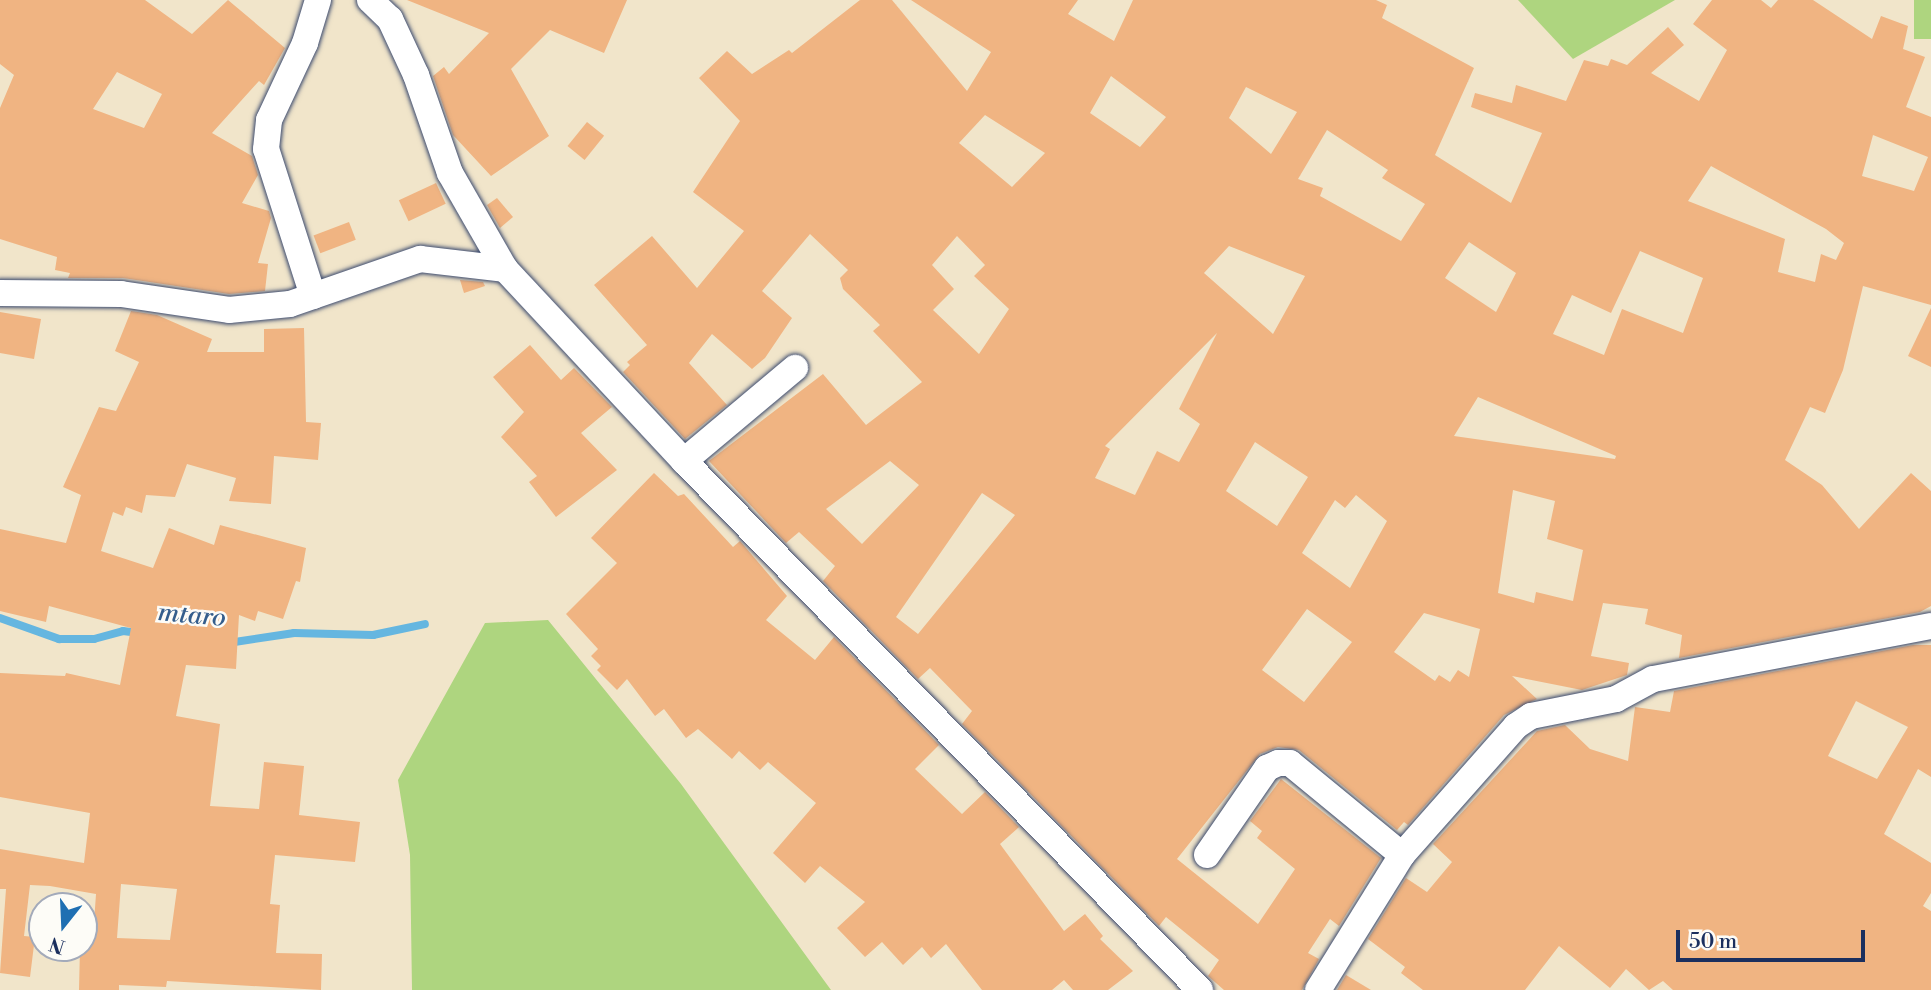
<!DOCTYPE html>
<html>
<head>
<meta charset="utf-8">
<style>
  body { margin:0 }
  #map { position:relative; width:1931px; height:990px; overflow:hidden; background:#f1e5ca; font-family:"Libre Bodoni",serif }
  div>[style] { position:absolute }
  .green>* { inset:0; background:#aed57f; transform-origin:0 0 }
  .stream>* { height:8px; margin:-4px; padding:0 4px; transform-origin:4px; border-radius:4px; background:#65b6e0 }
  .building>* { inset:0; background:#f0b482; transform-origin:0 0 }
  .roads { filter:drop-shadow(0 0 2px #3b4a6e) drop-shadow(0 0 2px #3b4a6e) }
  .minor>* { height:26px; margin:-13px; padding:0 13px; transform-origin:13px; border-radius:13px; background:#fff }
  span { translate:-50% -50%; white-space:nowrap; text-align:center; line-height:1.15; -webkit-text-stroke:5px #fdfcf7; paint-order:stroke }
  .water-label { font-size:26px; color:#355e8c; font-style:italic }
  .north { position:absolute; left:28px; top:892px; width:70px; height:70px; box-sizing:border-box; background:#fdfcf7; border:2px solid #a3aaba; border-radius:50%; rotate:198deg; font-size:19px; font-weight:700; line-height:28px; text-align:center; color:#1b2f5e }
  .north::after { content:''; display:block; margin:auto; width:24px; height:32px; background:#1f6fb2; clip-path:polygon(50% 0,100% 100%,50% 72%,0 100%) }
  .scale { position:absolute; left:1676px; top:930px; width:189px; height:32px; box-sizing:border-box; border:4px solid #1b2f5e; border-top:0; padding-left:9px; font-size:21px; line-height:24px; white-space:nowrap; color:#1b2f5e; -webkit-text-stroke:5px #fdfcf7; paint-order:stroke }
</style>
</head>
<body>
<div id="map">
  <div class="green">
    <i style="clip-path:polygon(1518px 0,1675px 0,1573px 59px)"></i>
    <i style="left:1914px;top:0;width:17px;height:39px"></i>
    <i style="clip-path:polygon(548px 620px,681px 784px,831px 990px,412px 990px,410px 855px,398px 780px,485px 623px)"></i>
  </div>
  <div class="stream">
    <i style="left:0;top:618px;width:63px;rotate:19.6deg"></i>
    <i style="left:59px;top:639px;width:35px"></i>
    <i style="left:94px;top:639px;width:30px;rotate:-15deg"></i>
    <i style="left:123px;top:631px;width:16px;rotate:7deg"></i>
    <i style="left:228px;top:643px;width:67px;rotate:-8.6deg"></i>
    <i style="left:294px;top:633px;width:79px;rotate:1.5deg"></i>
    <i style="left:373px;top:635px;width:53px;rotate:-11.9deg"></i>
  </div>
  <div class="building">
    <i style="clip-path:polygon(evenodd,0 0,145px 0,192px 34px,228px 0,285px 48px,264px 85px,259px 81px,212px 133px,252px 156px,258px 175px,242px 203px,269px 211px,271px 218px,258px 263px,268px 264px,265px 291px,229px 294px,123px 278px,68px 278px,70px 273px,55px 270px,57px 257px,0 239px,0 108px,14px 75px,0 64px,0 0,117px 72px,162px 94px,144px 128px,93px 109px,117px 72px)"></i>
    <i style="clip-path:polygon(407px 0,627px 0,604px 53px,550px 30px,511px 69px,549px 136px,491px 176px,453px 135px,433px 76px,444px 67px,449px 74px,489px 33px)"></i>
    <i style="clip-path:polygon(evenodd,860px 0,892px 0,967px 91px,991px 52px,911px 0,1078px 0,1068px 14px,1114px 41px,1133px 0,1376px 0,1387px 5px,1382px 18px,1474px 68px,1435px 155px,1511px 203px,1542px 133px,1471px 107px,1475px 93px,1512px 103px,1516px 85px,1566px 101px,1584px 60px,1608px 66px,1611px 59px,1627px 65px,1668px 27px,1684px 45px,1651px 73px,1699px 101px,1727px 50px,1693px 24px,1712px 0,1761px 0,1771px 8px,1778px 0,1813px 0,1872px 39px,1881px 16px,1908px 26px,1903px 49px,1925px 57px,1906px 107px,1931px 117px,1931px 305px,1863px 286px,1843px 370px,1825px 413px,1810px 407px,1785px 460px,1822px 485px,1859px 529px,1911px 473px,1931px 491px,1931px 606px,1920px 612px,1679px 658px,1682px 635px,1645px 624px,1648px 609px,1603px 603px,1591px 656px,1629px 663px,1627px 675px,1582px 690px,1512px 676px,1537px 699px,1504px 715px,1408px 825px,1404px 822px,1397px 830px,1299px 750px,1278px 747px,1260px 754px,1177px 859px,1258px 924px,1295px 869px,1257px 838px,1262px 831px,1250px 821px,1281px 779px,1381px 858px,1339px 926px,1330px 919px,1308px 953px,1319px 959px,1302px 990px,1224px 990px,1208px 976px,1219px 960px,1166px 917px,1159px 926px,962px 724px,972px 711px,930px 668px,918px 679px,823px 581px,835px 566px,799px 532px,786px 543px,709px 461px,823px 374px,866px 425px,922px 382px,873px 331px,880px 325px,843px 289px,840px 278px,848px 270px,810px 234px,762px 291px,792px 318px,765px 358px,752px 369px,712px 334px,689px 363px,727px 405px,685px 439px,623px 372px,630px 365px,627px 362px,647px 345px,594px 285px,652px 236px,697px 288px,744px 231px,693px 192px,740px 121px,699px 78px,727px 51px,752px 74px,789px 50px,792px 53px,860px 0,1111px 76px,1166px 117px,1140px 147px,1090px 113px,1111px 76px,860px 0,1246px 87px,1297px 112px,1271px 154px,1229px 118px,1246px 87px,860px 0,985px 115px,1045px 153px,1012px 187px,959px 143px,985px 115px,860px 0,1327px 130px,1388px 170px,1382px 178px,1425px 204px,1401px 241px,1320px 196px,1323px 188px,1298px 179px,1327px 130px,860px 0,1873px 135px,1928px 157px,1914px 191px,1862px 176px,1873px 135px,860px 0,1711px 166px,1826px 229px,1844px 243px,1836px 260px,1821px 254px,1815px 282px,1778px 272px,1785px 239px,1688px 201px,1711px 166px,860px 0,957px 236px,985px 265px,974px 276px,1009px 309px,979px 354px,933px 310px,954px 289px,932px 265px,957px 236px,860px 0,1469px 242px,1516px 273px,1496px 312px,1445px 278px,1469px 242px,860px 0,1229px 246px,1305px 276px,1273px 334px,1204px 273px,1229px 246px,860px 0,1640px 251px,1703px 278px,1683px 333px,1622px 309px,1604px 355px,1553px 334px,1572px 295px,1611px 313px,1640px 251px,860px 0,1217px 333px,1179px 409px,1200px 424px,1179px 462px,1157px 451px,1135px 495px,1095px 478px,1110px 449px,1105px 446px,1217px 333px,860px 0,1478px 397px,1616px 456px,1615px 459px,1454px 436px,1478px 397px,860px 0,1255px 442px,1308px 477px,1277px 526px,1226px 491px,1255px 442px,860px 0,890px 461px,919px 485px,862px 544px,826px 509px,890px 461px,860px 0,1513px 490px,1555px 501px,1547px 539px,1583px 550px,1573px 601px,1536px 592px,1534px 603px,1498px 593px,1513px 490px,860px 0,982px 493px,1015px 515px,918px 634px,896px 617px,982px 493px,860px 0,1356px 495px,1387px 521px,1350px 588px,1302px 553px,1335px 500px,1345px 508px,1356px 495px,860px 0,1307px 609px,1352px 642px,1304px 702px,1262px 670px,1307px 609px,860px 0,1424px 613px,1480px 629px,1469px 677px,1458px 670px,1450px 682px,1439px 675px,1435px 681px,1394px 652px,1424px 613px)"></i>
    <i style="left:587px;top:122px;width:22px;height:31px;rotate:39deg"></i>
    <i style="left:436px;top:183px;width:23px;height:41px;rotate:65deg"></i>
    <i style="clip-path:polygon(497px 198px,513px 217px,500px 228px,487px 205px)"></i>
    <i style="left:349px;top:222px;width:19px;height:38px;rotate:69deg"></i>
    <i style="clip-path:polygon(460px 280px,483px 282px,485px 286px,464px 293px)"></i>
    <i style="clip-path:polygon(1931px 308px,1931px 367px,1908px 356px)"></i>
    <i style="clip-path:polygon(evenodd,131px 311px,157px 315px,212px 339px,207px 352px,264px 352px,264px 329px,304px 328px,306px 422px,321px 423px,318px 460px,274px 456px,271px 504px,229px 501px,236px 478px,187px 464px,175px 497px,146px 495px,142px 513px,126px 507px,123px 516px,113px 512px,101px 551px,153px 568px,169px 528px,214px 545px,220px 525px,306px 548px,300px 582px,296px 581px,283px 619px,258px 611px,255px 621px,239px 615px,236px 669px,186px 665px,176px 716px,220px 724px,210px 806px,259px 809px,264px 762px,304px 766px,299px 815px,360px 822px,355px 862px,275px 855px,270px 904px,280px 905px,276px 953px,322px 954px,321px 990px,167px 981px,166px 987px,119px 985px,119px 990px,79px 990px,80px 948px,84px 937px,93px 937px,96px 894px,50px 886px,30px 885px,24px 936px,35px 937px,30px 977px,0 973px,6px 889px,0 889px,0 849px,84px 863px,90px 813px,0 797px,0 673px,65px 676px,66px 673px,120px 685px,131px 628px,49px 606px,46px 622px,0 611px,0 529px,66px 543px,81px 495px,63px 487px,99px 407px,116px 411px,139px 362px,115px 351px,131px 311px,121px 884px,177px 889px,170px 940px,117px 938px,121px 884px)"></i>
    <i style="clip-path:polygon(0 312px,41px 319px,34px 359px,0 353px)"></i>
    <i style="clip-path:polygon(530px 345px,561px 380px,574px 368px,612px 407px,581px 433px,617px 470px,556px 517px,529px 482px,537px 476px,501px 437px,524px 412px,493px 377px)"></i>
    <i style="clip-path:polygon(654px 473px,678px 496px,684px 494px,733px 547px,740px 541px,787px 596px,766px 620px,815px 660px,834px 637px,939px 745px,915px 769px,962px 814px,985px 792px,1019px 827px,1000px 844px,1064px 931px,1085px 914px,1103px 936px,1100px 939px,1133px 971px,1108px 990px,1073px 990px,1064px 980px,1052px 990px,982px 990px,946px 944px,931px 958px,922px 947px,903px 965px,882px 942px,865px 957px,837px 928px,865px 902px,820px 866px,805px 883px,773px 853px,816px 803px,768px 762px,760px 770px,739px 751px,732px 759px,698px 729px,686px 738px,664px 709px,655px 716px,627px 679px,617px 690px,597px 670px,601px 666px,591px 656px,598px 649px,566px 614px,617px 563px,591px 538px)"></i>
    <i style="clip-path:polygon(evenodd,1913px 645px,1931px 645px,1931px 777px,1918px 769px,1884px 834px,1931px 863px,1931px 893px,1923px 906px,1931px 911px,1931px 990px,1673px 990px,1663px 981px,1649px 990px,1626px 969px,1610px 988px,1559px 946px,1525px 990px,1423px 990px,1401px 973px,1405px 967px,1368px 939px,1406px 878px,1427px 892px,1452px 862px,1433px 844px,1537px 731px,1565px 725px,1590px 749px,1628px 761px,1635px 707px,1670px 712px,1674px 691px,1913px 645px,1856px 701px,1908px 727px,1877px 779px,1828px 756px,1856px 701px)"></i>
    <i style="clip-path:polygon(1346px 975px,1371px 990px,1337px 990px)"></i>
  </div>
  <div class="roads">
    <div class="minor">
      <i style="left:370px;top:0;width:28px;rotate:44deg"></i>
      <i style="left:390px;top:19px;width:62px;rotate:65.1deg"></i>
      <i style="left:416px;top:75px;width:104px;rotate:70.9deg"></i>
      <i style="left:450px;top:173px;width:111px;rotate:60.2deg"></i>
      <i style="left:0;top:293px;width:121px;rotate:0.5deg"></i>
      <i style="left:121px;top:294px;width:109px;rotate:8.4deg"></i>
      <i style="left:229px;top:310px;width:61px;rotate:-5.6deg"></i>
      <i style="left:290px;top:304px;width:138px;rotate:-19.1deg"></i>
      <i style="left:420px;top:259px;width:86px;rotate:6.7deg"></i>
      <i style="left:505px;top:269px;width:262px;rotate:47deg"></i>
      <i style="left:684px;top:461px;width:739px;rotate:45.71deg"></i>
      <i style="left:313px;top:296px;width:154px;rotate:-107.7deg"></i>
      <i style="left:266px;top:149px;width:29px;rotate:-84deg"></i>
      <i style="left:269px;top:120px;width:85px;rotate:-64.9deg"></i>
      <i style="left:305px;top:43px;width:45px;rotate:-73.2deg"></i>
      <i style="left:684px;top:461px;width:145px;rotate:-40deg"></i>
      <i style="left:1207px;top:855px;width:106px;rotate:-55.4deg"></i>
      <i style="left:1267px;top:768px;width:12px;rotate:-24deg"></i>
      <i style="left:1278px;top:763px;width:12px"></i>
      <i style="left:1290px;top:763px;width:145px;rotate:39.4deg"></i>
      <i style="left:1318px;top:990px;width:159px;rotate:-58.1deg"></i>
      <i style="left:1402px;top:855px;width:172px;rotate:-48.5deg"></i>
      <i style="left:1516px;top:726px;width:18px;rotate:-34deg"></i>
      <i style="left:1531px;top:716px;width:87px;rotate:-11.3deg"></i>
      <i style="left:1616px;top:699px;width:42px;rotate:-28.4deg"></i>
      <i style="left:1653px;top:679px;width:283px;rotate:-10.8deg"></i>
    </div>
  </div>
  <div class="water-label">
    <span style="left:192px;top:616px;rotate:5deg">mtaro</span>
  </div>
  <div class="north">N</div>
  <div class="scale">50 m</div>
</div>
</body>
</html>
